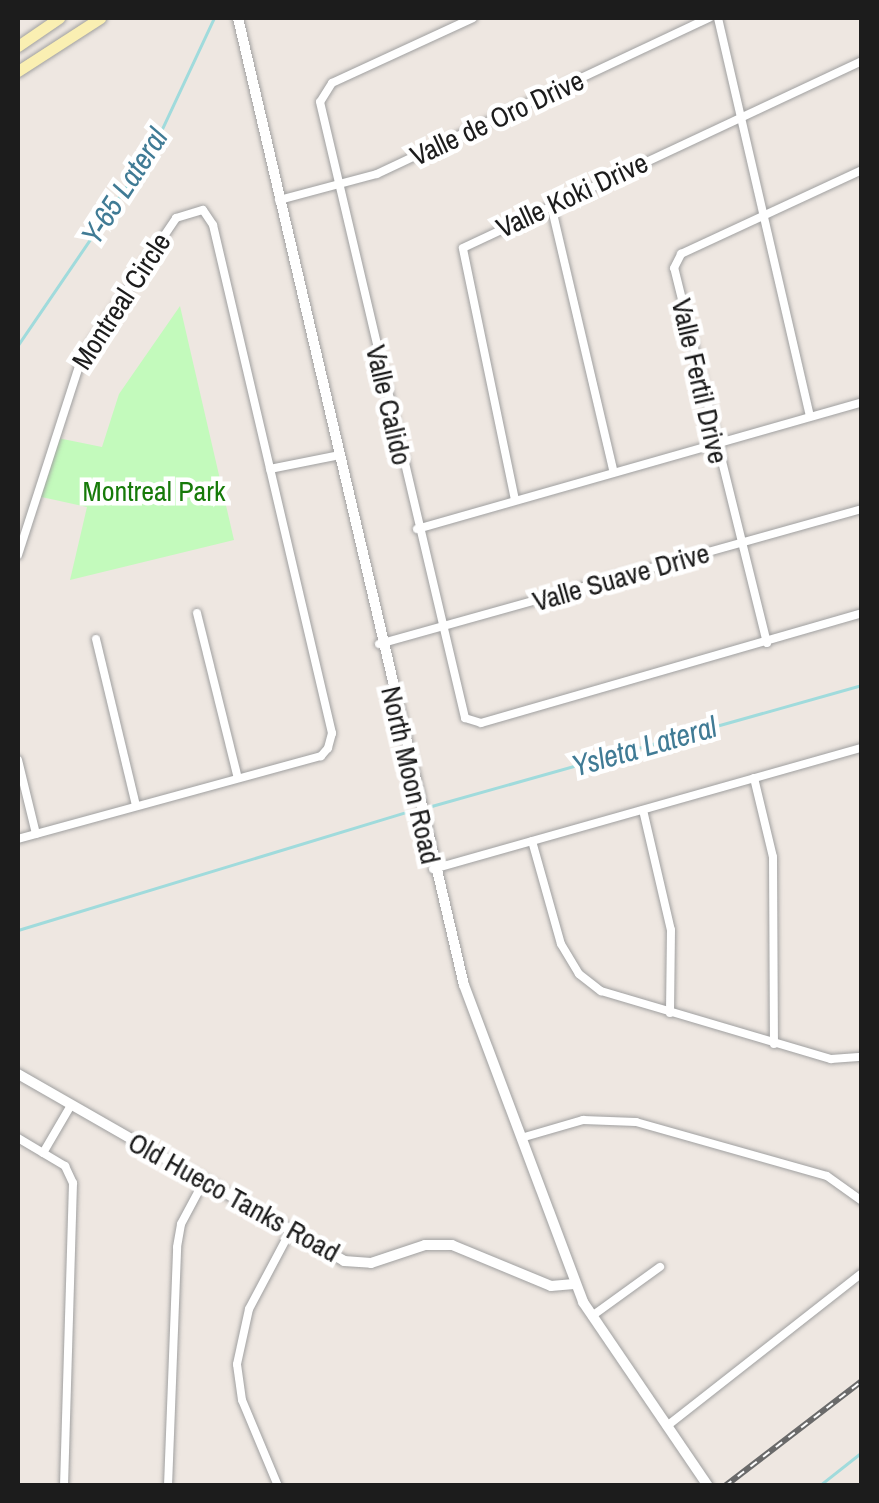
<!DOCTYPE html>
<html>
<head>
<meta charset="utf-8">
<style>
  body { margin:0 }
  #map { position:relative; width:879px; height:1503px; overflow:hidden; background:#eee7e1; font-family:"Archivo Narrow",sans-serif }
  div>[style] { position:absolute }
  .park>* { inset:0; background:#c3fabc }
  .stream>* { height:2.5px; margin:-1.25px; padding:0 1.25px; transform-origin:1.25px; border-radius:1.25px; background:#a0dbdc }
  .roads { filter:drop-shadow(0 0 2px #a0a0a0) drop-shadow(0 0 2px #a0a0a0) }
  .minor>* { height:8px; margin:-4px; padding:0 4px; transform-origin:4px; border-radius:4px; background:#fff }
  .tertiary>* { height:10px; margin:-5px; padding:0 5px; transform-origin:5px; border-radius:5px; background:#fff }
  .secondary>* { height:11px; margin:-5.5px; padding:0 5.5px; transform-origin:5.5px; border-radius:5.5px; background:#faefb2 }
  .rail>* { height:6px; margin-top:-3px; transform-origin:0; background:repeating-linear-gradient(90deg,#fff 0 8px,#6a6a6a 0 16px); box-sizing:border-box; border-block:2px solid #6a6a6a }
  span { translate:-50% -50%; white-space:nowrap; text-align:center; line-height:1.15; -webkit-text-stroke:9px #fff; paint-order:stroke }
  .street-label { font-size:28px; color:#1c1c1c }
  .park-label { font-size:28px; color:#167a09 }
  .water-label { font-size:30px; color:#407b95; font-style:italic }
  .frame { position:absolute; inset:0; border:20px solid #1c1c1c; pointer-events:none }
</style>
</head>
<body>
<div id="map">
  <div class="park">
    <i style="clip-path:polygon(180px 306px,234px 540px,70px 580px,87px 507px,37px 496px,53px 437px,102px 447px,119px 394px)"></i>
  </div>
  <div class="stream">
    <i style="left:18px;top:345px;width:241px;rotate:-55.7deg"></i>
    <i style="left:154px;top:146px;width:141px;rotate:-64.9deg"></i>
    <i style="left:428px;top:807px;width:451px;rotate:-15.7deg"></i>
    <i style="left:18px;top:930px;width:410px;rotate:-16.9deg"></i>
    <i style="left:819px;top:1486px;width:55px;rotate:-38.3deg"></i>
  </div>
  <div class="roads">
    <div class="minor">
      <i style="left:473px;top:18px;width:155px;rotate:155.3deg"></i>
      <i style="left:332px;top:83px;width:22px;rotate:122deg"></i>
      <i style="left:320px;top:102px;width:633px;rotate:76.75deg"></i>
      <i style="left:465px;top:718px;width:17px;rotate:17deg"></i>
      <i style="left:481px;top:723px;width:397px;rotate:-16.1deg"></i>
      <i style="left:718px;top:18px;width:408px;rotate:77deg"></i>
      <i style="left:279px;top:200px;width:101px;rotate:-14.9deg"></i>
      <i style="left:377px;top:174px;width:367px;rotate:-25.2deg"></i>
      <i style="left:551px;top:205px;width:271px;rotate:76.8deg"></i>
      <i style="left:270px;top:469px;width:66px;rotate:-11.3deg"></i>
      <i style="left:515px;top:500px;width:257px;rotate:-101.7deg"></i>
      <i style="left:463px;top:248px;width:441px;rotate:-25.1deg"></i>
      <i style="left:417px;top:529px;width:463px;rotate:-15.9deg"></i>
      <i style="left:18px;top:555px;width:208px;rotate:-72.1deg"></i>
      <i style="left:82px;top:357px;width:168px;rotate:-55.9deg"></i>
      <i style="left:176px;top:218px;width:28px;rotate:-17deg"></i>
      <i style="left:203px;top:210px;width:18px;rotate:56deg"></i>
      <i style="left:213px;top:225px;width:522px;rotate:76.82deg"></i>
      <i style="left:332px;top:733px;width:16px;rotate:105deg"></i>
      <i style="left:328px;top:748px;width:11px;rotate:131deg"></i>
      <i style="left:321px;top:756px;width:314px;rotate:164.7deg"></i>
      <i style="left:197px;top:613px;width:167px;rotate:76.1deg"></i>
      <i style="left:96px;top:639px;width:171px;rotate:76.5deg"></i>
      <i style="left:767px;top:643px;width:386px;rotate:-103.9deg"></i>
      <i style="left:674px;top:268px;width:16px;rotate:-63deg"></i>
      <i style="left:681px;top:254px;width:200px;rotate:-24.9deg"></i>
      <i style="left:379px;top:644px;width:502px;rotate:-15.62deg"></i>
      <i style="left:18px;top:760px;width:76px;rotate:76.3deg"></i>
      <i style="left:754px;top:778px;width:81px;rotate:76.5deg"></i>
      <i style="left:773px;top:857px;width:187px;rotate:89.7deg"></i>
      <i style="left:643px;top:810px;width:123px;rotate:76.9deg"></i>
      <i style="left:671px;top:930px;width:83px;rotate:90.7deg"></i>
      <i style="left:532px;top:841px;width:107px;rotate:74.3deg"></i>
      <i style="left:561px;top:944px;width:35px;rotate:59deg"></i>
      <i style="left:579px;top:974px;width:28px;rotate:38deg"></i>
      <i style="left:601px;top:991px;width:240px;rotate:16.5deg"></i>
      <i style="left:831px;top:1059px;width:31px;rotate:-4deg"></i>
      <i style="left:433px;top:869px;width:446px;rotate:-15.8deg"></i>
      <i style="left:18px;top:1138px;width:55px;rotate:30.8deg"></i>
      <i style="left:65px;top:1166px;width:19px;rotate:65deg"></i>
      <i style="left:73px;top:1183px;width:303px;rotate:91.7deg"></i>
      <i style="left:521px;top:1138px;width:65px;rotate:-16.2deg"></i>
      <i style="left:583px;top:1120px;width:53px;rotate:2.2deg"></i>
      <i style="left:636px;top:1122px;width:198px;rotate:15.8deg"></i>
      <i style="left:827px;top:1176px;width:43px;rotate:35.5deg"></i>
      <i style="left:43px;top:1153px;width:56px;rotate:-59.7deg"></i>
      <i style="left:592px;top:1316px;width:84px;rotate:-35.8deg"></i>
      <i style="left:667px;top:1426px;width:248px;rotate:-38.1deg"></i>
      <i style="left:168px;top:1486px;width:239px;rotate:-87.8deg"></i>
      <i style="left:177px;top:1247px;width:23px;rotate:-80deg"></i>
      <i style="left:181px;top:1224px;width:49px;rotate:-61.9deg"></i>
      <i style="left:278px;top:1486px;width:93px;rotate:-112.7deg"></i>
      <i style="left:242px;top:1400px;width:36px;rotate:-98deg"></i>
      <i style="left:237px;top:1364px;width:56px;rotate:-77.7deg"></i>
      <i style="left:249px;top:1309px;width:87px;rotate:-62deg"></i>
    </div>
    <div class="tertiary">
      <i style="left:238px;top:18px;width:993px;rotate:76.85deg"></i>
      <i style="left:464px;top:985px;width:339px;rotate:69.4deg"></i>
      <i style="left:583px;top:1302px;width:222px;rotate:55.8deg"></i>
      <i style="left:18px;top:1074px;width:376px;rotate:29.8deg"></i>
      <i style="left:344px;top:1261px;width:27px;rotate:4deg"></i>
      <i style="left:371px;top:1263px;width:57px;rotate:-18.4deg"></i>
      <i style="left:425px;top:1245px;width:27px"></i>
      <i style="left:452px;top:1245px;width:107px;rotate:22.5deg"></i>
      <i style="left:551px;top:1286px;width:23px;rotate:-5deg"></i>
    </div>
    <div class="secondary">
      <i style="left:18px;top:46px;width:50px;rotate:-34.3deg"></i>
      <i style="left:18px;top:71px;width:98px;rotate:-32.9deg"></i>
    </div>
  </div>
  <div class="rail">
    <i style="left:725px;top:1486px;width:173px;rotate:-37.5deg"></i>
  </div>
  <div class="street-label">
    <span style="left:497px;top:118px;rotate:-25deg">Valle de Oro Drive</span>
    <span style="left:572px;top:195px;rotate:-25deg">Valle Koki Drive</span>
    <span style="left:121px;top:301px;rotate:-57deg">Montreal Circle</span>
    <span style="left:700px;top:381px;rotate:77deg">Valle Fertil Drive</span>
    <span style="left:389px;top:405px;rotate:77deg">Valle Calido</span>
    <span style="left:621px;top:577px;rotate:-16deg">Valle Suave Drive</span>
    <span style="left:411px;top:775px;rotate:77deg">North Moon Road</span>
    <span style="left:234px;top:1197px;rotate:29deg">Old Hueco Tanks Road</span>
  </div>
  <div class="park-label">
    <span style="left:154px;top:491px">Montreal Park</span>
  </div>
  <div class="water-label">
    <span style="left:124px;top:186px;rotate:-57deg">Y-65 Lateral</span>
    <span style="left:644px;top:746px;rotate:-16deg">Ysleta Lateral</span>
  </div>
  <div class="frame"></div>
</div>
</body>
</html>
